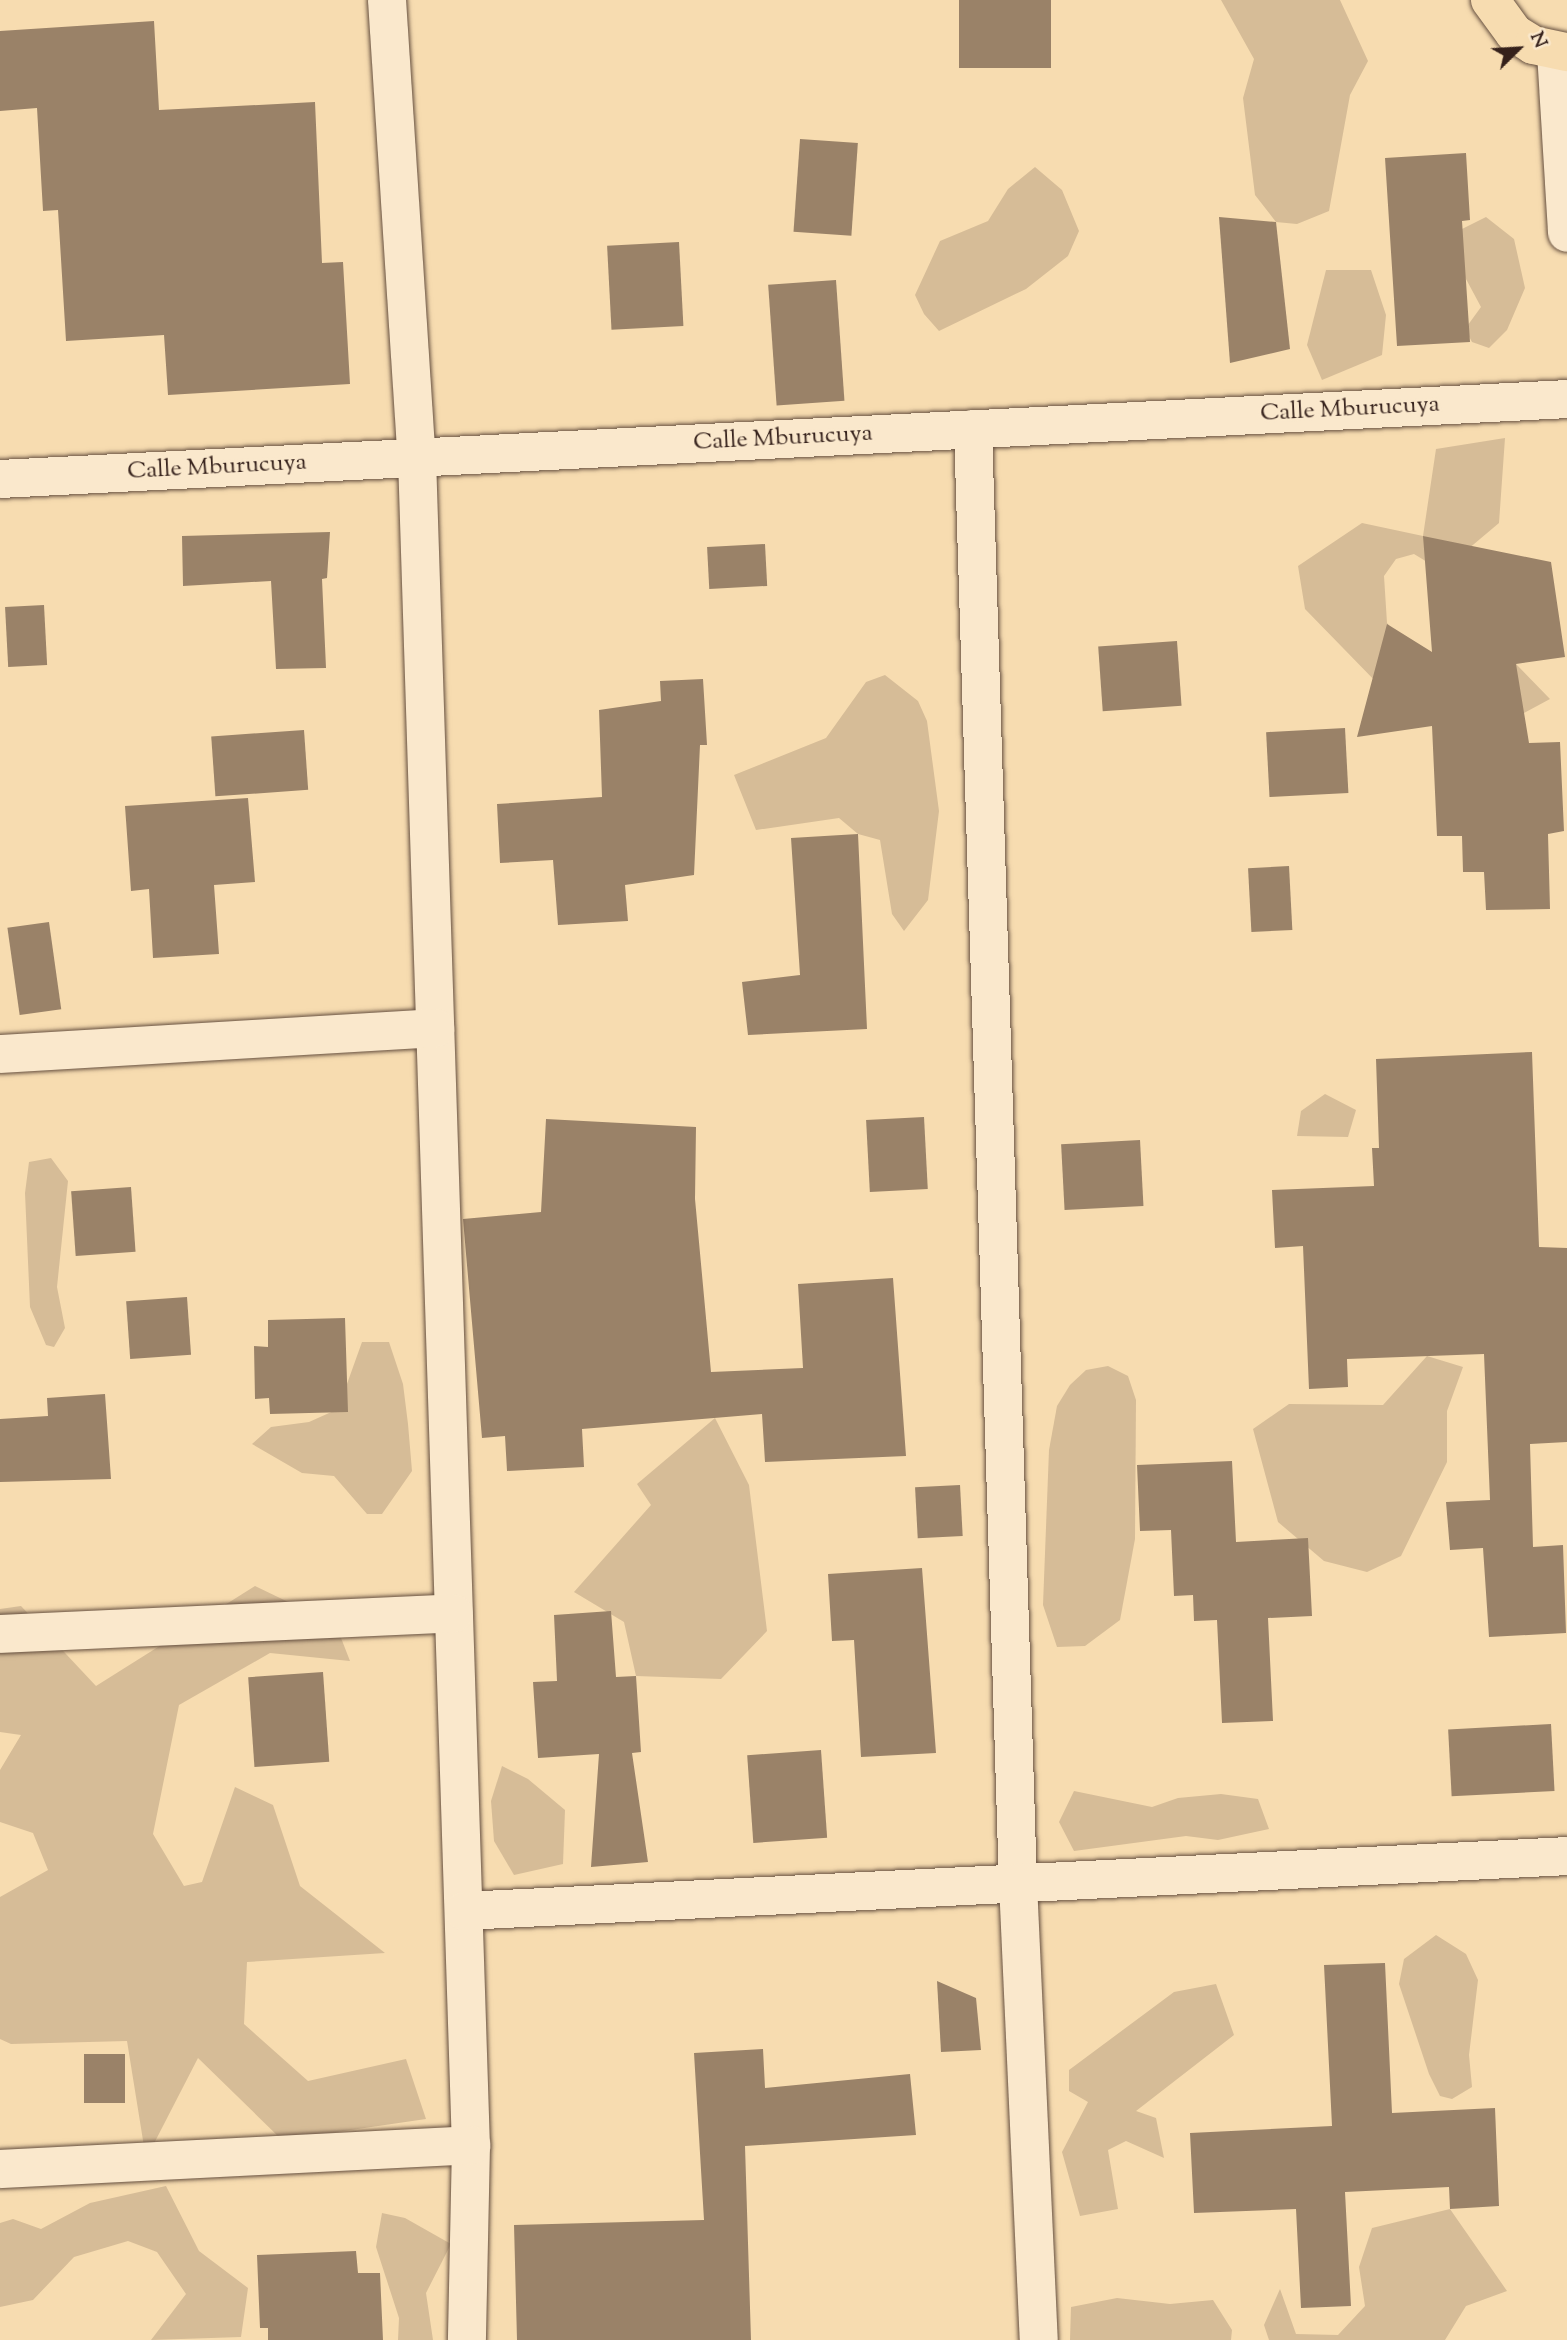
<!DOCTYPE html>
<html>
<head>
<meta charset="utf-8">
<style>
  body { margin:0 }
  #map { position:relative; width:1567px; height:2340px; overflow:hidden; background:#f7dcb0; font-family:"Sorts Mill Goudy",serif }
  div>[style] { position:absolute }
  .green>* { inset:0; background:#d6bc97 }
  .building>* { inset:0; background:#9a8268; transform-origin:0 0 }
  .roads { filter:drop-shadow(0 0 2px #665040) drop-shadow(0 0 2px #665040) }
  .street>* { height:38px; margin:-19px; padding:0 19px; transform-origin:19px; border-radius:19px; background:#fae8cc }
  .highway>* { height:38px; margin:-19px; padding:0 19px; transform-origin:19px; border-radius:19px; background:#f7dcb0 }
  span { translate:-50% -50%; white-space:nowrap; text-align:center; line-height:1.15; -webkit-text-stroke:5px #fae8cc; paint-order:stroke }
  .street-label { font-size:24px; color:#35211b }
  .north { position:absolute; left:1483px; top:14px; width:70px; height:70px; -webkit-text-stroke:5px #fae8cc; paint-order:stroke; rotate:66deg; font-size:19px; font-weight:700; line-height:28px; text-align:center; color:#35211b }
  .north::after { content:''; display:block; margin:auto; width:24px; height:32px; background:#35211b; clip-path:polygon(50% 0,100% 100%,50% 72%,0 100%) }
</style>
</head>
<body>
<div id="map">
  <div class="green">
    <i style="clip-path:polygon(1221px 0,1340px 0,1368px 61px,1350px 95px,1329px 211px,1297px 224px,1276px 222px,1255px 195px,1243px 98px,1254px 59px)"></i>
    <i style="clip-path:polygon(1035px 167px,1062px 190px,1079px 231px,1068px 256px,1026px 289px,939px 331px,924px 314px,915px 295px,940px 241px,988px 221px,1008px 189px)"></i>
    <i style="clip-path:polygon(1486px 217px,1514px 239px,1525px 288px,1507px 330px,1489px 348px,1472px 342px,1465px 329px,1481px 307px,1444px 238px)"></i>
    <i style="clip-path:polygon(1326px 270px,1371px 270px,1386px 315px,1382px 355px,1322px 380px,1307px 345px)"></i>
    <i style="clip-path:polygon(1505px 438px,1499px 523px,1442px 571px,1414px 554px,1396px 559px,1384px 576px,1387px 623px,1410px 650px,1516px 664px,1550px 699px,1524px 713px,1381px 687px,1305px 609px,1298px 566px,1362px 523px,1423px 536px,1436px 449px)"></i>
    <i style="clip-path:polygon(885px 675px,918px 701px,927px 721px,939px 811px,928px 900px,904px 931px,892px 914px,880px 840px,858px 834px,839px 818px,756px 830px,734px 775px,826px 738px,866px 682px)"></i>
    <i style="clip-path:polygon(1325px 1094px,1356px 1110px,1348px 1137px,1297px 1136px,1301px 1111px)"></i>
    <i style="clip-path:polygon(51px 1158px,68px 1181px,57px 1287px,65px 1328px,54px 1347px,46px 1345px,30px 1307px,25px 1193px,29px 1162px)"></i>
    <i style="clip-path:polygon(362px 1342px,389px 1342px,403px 1384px,408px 1424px,412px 1471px,382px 1514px,367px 1514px,334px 1476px,302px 1473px,252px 1444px,271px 1427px,309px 1422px,338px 1409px)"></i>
    <i style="clip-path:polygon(1427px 1356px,1463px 1367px,1447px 1411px,1447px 1462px,1401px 1556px,1367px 1572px,1324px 1561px,1278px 1522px,1253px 1429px,1289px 1404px,1383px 1405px)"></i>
    <i style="clip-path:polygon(1108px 1366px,1128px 1376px,1136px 1400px,1135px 1539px,1120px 1620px,1085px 1646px,1057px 1647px,1043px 1605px,1049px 1450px,1057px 1406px,1070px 1385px,1086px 1370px)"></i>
    <i style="clip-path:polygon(715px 1418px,749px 1485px,767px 1631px,721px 1679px,636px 1676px,624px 1622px,574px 1592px,651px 1505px,637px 1484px)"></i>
    <i style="clip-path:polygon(255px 1586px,336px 1625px,350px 1661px,270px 1653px,179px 1705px,153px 1834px,184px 1886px,202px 1882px,235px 1787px,273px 1805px,300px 1886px,385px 1953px,247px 1962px,244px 2024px,308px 2081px,406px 2059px,426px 2119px,282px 2140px,198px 2058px,146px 2159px,127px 2041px,11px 2044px,0 2039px,0 1897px,48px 1870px,33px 1833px,0 1822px,0 1770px,21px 1735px,0 1732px,0 1609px,21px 1606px,96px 1686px)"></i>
    <i style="clip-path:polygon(502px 1766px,528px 1779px,565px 1810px,563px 1864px,514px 1875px,494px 1841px,491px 1801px)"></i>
    <i style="clip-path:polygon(1074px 1791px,1152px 1807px,1178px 1798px,1221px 1794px,1258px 1799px,1269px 1829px,1218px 1840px,1186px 1836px,1074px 1851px,1059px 1822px)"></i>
    <i style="clip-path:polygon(1436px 1935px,1466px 1954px,1478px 1980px,1469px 2055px,1472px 2087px,1452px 2099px,1440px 2096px,1429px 2074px,1399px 1984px,1404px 1959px)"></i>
    <i style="clip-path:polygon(1216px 1984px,1234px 2035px,1136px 2111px,1156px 2118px,1164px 2158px,1126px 2141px,1108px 2150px,1118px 2209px,1080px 2216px,1062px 2152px,1088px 2102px,1069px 2091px,1069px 2070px,1174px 1992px)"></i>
    <i style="clip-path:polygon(166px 2186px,199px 2251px,248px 2288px,241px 2337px,151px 2340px,186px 2294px,157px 2252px,128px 2241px,74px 2257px,33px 2300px,0 2307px,0 2223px,13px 2219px,41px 2229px,90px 2203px)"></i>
    <i style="clip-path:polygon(1450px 2209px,1507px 2291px,1466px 2306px,1445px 2340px,1269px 2340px,1264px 2325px,1280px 2289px,1296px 2334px,1338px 2335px,1365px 2306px,1359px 2267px,1372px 2228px)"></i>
    <i style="clip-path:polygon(382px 2213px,405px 2218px,451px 2244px,426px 2293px,433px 2340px,398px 2340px,399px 2318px,376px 2247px)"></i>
    <i style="clip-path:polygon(1117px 2298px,1170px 2304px,1213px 2300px,1232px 2330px,1231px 2340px,1070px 2340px,1071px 2307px)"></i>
  </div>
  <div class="building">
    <i style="left:959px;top:0;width:92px;height:68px"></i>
    <i style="clip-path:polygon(154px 21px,159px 110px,315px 102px,322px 263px,343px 262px,350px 384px,168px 395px,164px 335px,66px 341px,58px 210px,43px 211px,37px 108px,0 111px,0 31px)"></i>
    <i style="left:800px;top:139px;width:58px;height:93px;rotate:4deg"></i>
    <i style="clip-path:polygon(1466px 153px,1470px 220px,1462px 221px,1470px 342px,1397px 346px,1385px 158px)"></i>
    <i style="clip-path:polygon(1219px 217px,1276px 222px,1290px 349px,1230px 363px)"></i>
    <i style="left:679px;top:242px;width:84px;height:72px;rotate:87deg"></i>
    <i style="left:836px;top:280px;width:121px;height:68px;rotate:86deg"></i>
    <i style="clip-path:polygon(330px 532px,327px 578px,322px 579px,326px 668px,276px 669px,271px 581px,183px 586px,182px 536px)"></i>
    <i style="clip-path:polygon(1423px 536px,1551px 562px,1565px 657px,1516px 664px,1529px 743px,1560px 742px,1564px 831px,1548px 834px,1550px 909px,1486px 910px,1484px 872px,1463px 872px,1462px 836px,1437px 836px,1432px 726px,1357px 737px,1387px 624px,1432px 652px)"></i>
    <i style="left:765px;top:544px;width:42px;height:58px;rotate:87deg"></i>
    <i style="left:44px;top:605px;width:60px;height:39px;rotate:87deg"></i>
    <i style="left:1177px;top:641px;width:65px;height:79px;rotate:86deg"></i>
    <i style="clip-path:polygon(703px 679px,707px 745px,700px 745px,694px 875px,625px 885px,628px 921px,558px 925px,553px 860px,500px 863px,497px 804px,602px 797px,599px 710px,661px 701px,660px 681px)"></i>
    <i style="left:1345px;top:728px;width:65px;height:79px;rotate:87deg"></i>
    <i style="left:304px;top:730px;width:60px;height:93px;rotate:86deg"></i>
    <i style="clip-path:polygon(248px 798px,255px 882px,214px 885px,219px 954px,153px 958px,149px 889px,131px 891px,125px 806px)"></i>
    <i style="clip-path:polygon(858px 834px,867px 1029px,748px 1035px,742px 982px,800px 975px,791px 838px)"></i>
    <i style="left:1289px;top:866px;width:64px;height:41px;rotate:87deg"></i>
    <i style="left:49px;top:922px;width:88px;height:42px;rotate:82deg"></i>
    <i style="clip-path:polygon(1532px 1052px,1539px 1247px,1567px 1248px,1567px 1442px,1530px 1444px,1533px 1547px,1563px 1545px,1566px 1633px,1489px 1637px,1483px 1548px,1450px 1550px,1446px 1502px,1490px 1500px,1484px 1354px,1347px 1359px,1348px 1387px,1309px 1389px,1303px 1246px,1275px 1248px,1272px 1190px,1374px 1186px,1372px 1148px,1379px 1148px,1376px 1059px)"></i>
    <i style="left:924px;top:1117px;width:72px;height:58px;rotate:87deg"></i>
    <i style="clip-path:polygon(546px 1119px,696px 1127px,695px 1199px,711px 1372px,803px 1368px,798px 1284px,893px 1278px,906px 1456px,765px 1462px,762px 1414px,582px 1429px,584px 1467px,507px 1471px,505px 1436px,482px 1438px,463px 1219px,541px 1212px)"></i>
    <i style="left:1140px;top:1140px;width:66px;height:79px;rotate:87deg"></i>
    <i style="left:131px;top:1187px;width:65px;height:60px;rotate:86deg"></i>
    <i style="left:187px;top:1297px;width:58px;height:61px;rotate:86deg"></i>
    <i style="clip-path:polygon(345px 1318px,348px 1412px,270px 1414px,269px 1398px,255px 1399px,254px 1346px,268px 1347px,268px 1320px)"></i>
    <i style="clip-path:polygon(105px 1394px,111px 1479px,0 1482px,0 1419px,48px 1416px,47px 1398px)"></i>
    <i style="clip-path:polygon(1232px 1461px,1236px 1542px,1308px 1538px,1312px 1616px,1268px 1618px,1273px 1721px,1222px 1723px,1217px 1620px,1194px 1621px,1193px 1595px,1174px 1596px,1171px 1530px,1140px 1531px,1137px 1465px)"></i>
    <i style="left:960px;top:1485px;width:51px;height:45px;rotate:87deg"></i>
    <i style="clip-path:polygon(922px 1568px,936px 1753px,861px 1757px,854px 1640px,832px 1641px,828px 1574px)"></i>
    <i style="clip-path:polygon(611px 1611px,616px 1677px,636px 1676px,641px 1752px,632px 1753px,648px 1862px,591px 1867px,599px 1754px,538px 1758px,533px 1682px,557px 1681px,554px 1615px)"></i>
    <i style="left:323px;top:1672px;width:90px;height:75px;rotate:86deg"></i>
    <i style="left:1551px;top:1724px;width:67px;height:103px;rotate:87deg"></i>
    <i style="left:821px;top:1750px;width:88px;height:74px;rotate:86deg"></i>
    <i style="clip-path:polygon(1385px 1963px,1392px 2113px,1495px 2108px,1499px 2206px,1450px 2209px,1449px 2187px,1345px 2192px,1351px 2306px,1301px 2308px,1296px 2209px,1194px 2213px,1190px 2133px,1332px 2126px,1324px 1965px)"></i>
    <i style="clip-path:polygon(937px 1981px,976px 1998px,981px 2050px,941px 2052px)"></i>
    <i style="clip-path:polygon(763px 2049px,765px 2088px,910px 2074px,916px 2135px,745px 2146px,751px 2340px,517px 2340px,514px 2225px,704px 2220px,694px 2053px)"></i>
    <i style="left:84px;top:2054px;width:41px;height:49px"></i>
    <i style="clip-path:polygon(356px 2251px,358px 2273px,380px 2273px,383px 2340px,268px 2340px,268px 2328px,260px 2328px,257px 2255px)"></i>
  </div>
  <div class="roads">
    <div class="street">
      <i style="left:387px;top:0;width:459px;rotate:86.3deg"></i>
      <i style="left:417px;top:458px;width:1688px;rotate:88.17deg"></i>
      <i style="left:471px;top:2145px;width:195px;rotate:91.2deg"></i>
      <i style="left:1556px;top:52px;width:181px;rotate:86.5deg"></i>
      <i style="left:973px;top:429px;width:1455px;rotate:88.23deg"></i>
      <i style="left:1018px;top:1883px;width:457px;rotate:87.4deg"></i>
      <i style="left:0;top:479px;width:1569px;rotate:-2.92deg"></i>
      <i style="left:0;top:1054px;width:436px;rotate:-3.4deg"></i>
      <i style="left:0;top:1634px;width:454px;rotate:-2.6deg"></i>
      <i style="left:464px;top:1911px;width:1104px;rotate:-2.85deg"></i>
      <i style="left:0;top:2169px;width:472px;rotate:-2.9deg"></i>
    </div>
    <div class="highway">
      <i style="left:1490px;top:0;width:41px;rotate:54deg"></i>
      <i style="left:1514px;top:33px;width:22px;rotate:32deg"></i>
      <i style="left:1533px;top:45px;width:35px;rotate:12deg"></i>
    </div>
  </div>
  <div class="street-label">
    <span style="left:1350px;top:410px;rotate:-3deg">Calle Mburucuya</span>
    <span style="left:783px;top:439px;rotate:-3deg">Calle Mburucuya</span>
    <span style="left:217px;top:468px;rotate:-3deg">Calle Mburucuya</span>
  </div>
  <div class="north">N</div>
</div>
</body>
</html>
